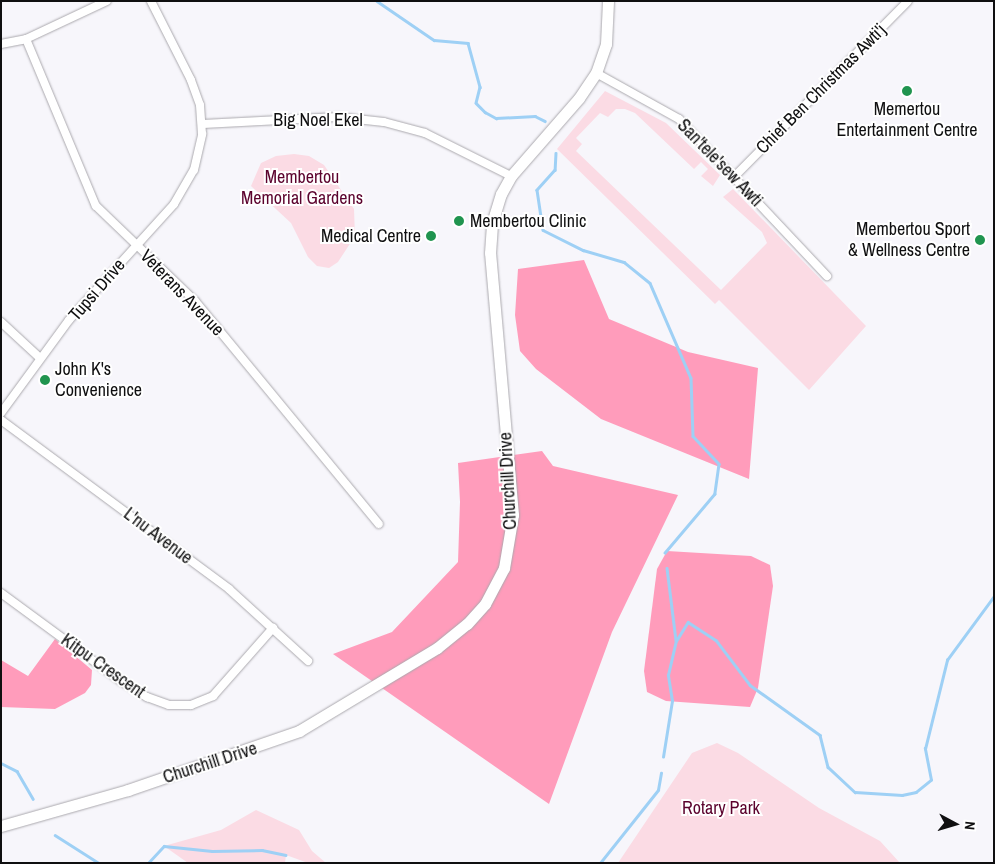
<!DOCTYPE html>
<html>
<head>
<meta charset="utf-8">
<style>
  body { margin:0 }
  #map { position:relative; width:995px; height:864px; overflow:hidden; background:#f7f6fb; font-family:"Archivo Narrow",sans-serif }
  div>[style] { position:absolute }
  .green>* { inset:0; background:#fbdbe4 }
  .forest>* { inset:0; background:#ff9cbb }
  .stream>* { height:2.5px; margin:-1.25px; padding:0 1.25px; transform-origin:1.25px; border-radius:1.25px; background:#9ed0f5 }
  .roads { filter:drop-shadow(0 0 1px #aba9ae) drop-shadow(0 0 1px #aba9ae) }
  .minor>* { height:8px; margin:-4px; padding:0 4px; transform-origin:4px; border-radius:4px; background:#fff }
  .secondary>* { height:11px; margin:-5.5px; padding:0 5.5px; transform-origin:5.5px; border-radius:5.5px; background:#fff }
  .dots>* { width:14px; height:14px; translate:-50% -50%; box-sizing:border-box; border:2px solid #fff; border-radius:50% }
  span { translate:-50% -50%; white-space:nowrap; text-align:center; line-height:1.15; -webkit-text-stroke:4px #fff; paint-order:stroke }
  .street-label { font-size:18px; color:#0f0f10 }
  .poi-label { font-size:18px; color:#0f0f10 }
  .left { translate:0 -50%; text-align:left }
  .right { translate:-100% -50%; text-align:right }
  .park-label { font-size:18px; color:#5b022d }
  .frame { position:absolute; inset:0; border:2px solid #0f0f10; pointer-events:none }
  .north { position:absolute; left:930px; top:799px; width:50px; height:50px; -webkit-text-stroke:4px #fff; paint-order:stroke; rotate:96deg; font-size:14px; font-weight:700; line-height:20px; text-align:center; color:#0f0f10 }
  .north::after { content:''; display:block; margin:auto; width:18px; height:22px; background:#0f0f10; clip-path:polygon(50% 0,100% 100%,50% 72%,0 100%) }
</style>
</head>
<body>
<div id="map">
  <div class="green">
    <i style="clip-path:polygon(605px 91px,666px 123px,720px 175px,713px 186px,701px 176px,708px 169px,701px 162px,694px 169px,635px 113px,625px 109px,616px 109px,608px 117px,600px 113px,576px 138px,582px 144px,576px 151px,721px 290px,767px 243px,762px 232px,723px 197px,733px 189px,866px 326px,809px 390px,719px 300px,715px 304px,557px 149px)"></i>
    <i style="clip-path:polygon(294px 154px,309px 156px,324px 165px,354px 209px,355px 236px,338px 262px,329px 268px,317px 266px,308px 257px,291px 223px,251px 186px,261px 163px,276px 156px)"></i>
    <i style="clip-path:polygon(717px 743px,738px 753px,819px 808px,880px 841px,900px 863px,618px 863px,692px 753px)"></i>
    <i style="clip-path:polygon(256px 810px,299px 830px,312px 851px,326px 863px,308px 863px,286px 855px,285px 863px,188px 863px,164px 846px,221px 830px)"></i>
  </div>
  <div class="forest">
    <i style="clip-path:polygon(584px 260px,609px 319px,688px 352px,758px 368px,749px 479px,601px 419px,536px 369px,520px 351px,515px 315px,518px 269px)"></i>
    <i style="clip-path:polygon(542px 451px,553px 466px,678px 495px,612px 632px,549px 804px,333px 654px,392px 632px,458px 562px,460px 502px,458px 463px)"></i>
    <i style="clip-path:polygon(667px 551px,751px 556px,770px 565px,773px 586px,758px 688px,750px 707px,666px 701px,647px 692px,644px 671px,657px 569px)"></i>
    <i style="clip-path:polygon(55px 639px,92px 670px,91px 685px,85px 693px,55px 709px,1px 707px,1px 660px,28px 676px)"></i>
  </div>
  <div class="stream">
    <i style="left:377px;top:1px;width:69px;rotate:34.4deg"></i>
    <i style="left:434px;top:40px;width:34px;rotate:5deg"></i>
    <i style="left:468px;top:43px;width:46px;rotate:74.7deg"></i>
    <i style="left:480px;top:87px;width:16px;rotate:104deg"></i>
    <i style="left:476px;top:103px;width:13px;rotate:45deg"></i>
    <i style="left:485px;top:112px;width:13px;rotate:29deg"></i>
    <i style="left:496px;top:118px;width:39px;rotate:-3deg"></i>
    <i style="left:535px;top:116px;width:11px;rotate:27deg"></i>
    <i style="left:556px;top:153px;width:17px;rotate:93deg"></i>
    <i style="left:555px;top:170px;width:27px;rotate:132deg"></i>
    <i style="left:537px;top:190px;width:40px;rotate:81.5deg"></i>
    <i style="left:543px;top:230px;width:45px;rotate:26.6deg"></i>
    <i style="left:583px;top:250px;width:43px;rotate:16.3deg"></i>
    <i style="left:624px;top:262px;width:33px;rotate:39deg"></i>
    <i style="left:650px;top:283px;width:103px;rotate:66.7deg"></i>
    <i style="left:691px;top:378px;width:58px;rotate:88deg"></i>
    <i style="left:693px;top:436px;width:38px;rotate:47deg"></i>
    <i style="left:719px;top:464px;width:30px;rotate:98deg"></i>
    <i style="left:715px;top:494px;width:77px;rotate:130.3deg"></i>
    <i style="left:667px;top:568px;width:73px;rotate:82.9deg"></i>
    <i style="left:663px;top:757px;width:57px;rotate:-80.9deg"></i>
    <i style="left:672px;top:701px;width:26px;rotate:-99deg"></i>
    <i style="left:668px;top:675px;width:35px;rotate:-77deg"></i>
    <i style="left:676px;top:641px;width:22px;rotate:-58deg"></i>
    <i style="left:688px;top:622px;width:33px;rotate:33deg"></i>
    <i style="left:716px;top:640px;width:56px;rotate:52.9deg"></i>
    <i style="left:750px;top:685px;width:86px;rotate:35.5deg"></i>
    <i style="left:820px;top:735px;width:33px;rotate:76deg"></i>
    <i style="left:828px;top:767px;width:37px;rotate:43deg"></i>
    <i style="left:855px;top:792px;width:47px;rotate:3.7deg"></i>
    <i style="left:902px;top:795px;width:14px;rotate:-12deg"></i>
    <i style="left:916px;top:792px;width:19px;rotate:-39deg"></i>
    <i style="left:931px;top:780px;width:32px;rotate:-101deg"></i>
    <i style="left:925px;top:749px;width:92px;rotate:-76.1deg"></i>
    <i style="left:947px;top:660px;width:79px;rotate:-53.7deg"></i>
    <i style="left:1px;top:763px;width:18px;rotate:27deg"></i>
    <i style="left:17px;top:771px;width:32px;rotate:60deg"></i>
    <i style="left:55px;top:835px;width:52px;rotate:32.5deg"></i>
    <i style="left:148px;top:863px;width:23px;rotate:-47deg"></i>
    <i style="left:164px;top:846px;width:48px;rotate:5.9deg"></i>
    <i style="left:212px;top:851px;width:50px;rotate:-1.1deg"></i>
    <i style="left:262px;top:850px;width:24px;rotate:12deg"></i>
    <i style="left:600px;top:863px;width:93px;rotate:-51.5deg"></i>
    <i style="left:658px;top:790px;width:17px;rotate:-80deg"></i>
  </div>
  <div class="roads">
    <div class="minor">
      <i style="left:26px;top:39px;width:181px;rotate:67.3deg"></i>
      <i style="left:96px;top:206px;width:137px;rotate:43.8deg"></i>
      <i style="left:195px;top:301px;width:289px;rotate:50.5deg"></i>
      <i style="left:1px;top:44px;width:25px;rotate:-11deg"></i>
      <i style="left:26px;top:39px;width:89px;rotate:-25.1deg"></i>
      <i style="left:596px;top:73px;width:95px;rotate:29deg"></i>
      <i style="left:679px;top:119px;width:216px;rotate:46.7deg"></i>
      <i style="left:203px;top:124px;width:135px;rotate:-3deg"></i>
      <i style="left:338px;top:117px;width:46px;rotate:6.2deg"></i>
      <i style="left:384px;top:122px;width:42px;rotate:15deg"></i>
      <i style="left:425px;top:133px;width:96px;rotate:26.6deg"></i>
      <i style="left:734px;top:177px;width:247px;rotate:-45.3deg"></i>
      <i style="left:1px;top:322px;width:53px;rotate:42.7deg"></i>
      <i style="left:1px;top:413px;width:115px;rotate:-53.8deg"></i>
      <i style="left:69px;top:320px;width:156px;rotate:-47.8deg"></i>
      <i style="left:174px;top:204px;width:39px;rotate:-60deg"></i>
      <i style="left:194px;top:170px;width:37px;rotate:-77deg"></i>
      <i style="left:202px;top:134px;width:29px;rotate:-94deg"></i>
      <i style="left:200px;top:105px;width:27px;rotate:-110deg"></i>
      <i style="left:191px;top:80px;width:89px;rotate:-116.9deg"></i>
      <i style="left:1px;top:420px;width:284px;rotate:36.5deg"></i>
      <i style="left:229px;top:589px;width:107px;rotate:42.3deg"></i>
      <i style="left:1px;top:593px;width:149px;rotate:36.3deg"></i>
      <i style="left:121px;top:681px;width:31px;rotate:32deg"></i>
      <i style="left:147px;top:697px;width:23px;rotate:20deg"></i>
      <i style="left:169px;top:705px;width:22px"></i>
      <i style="left:191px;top:705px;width:24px;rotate:-22deg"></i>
      <i style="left:213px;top:696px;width:91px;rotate:-48.6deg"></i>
    </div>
    <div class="secondary">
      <i style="left:1px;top:826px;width:132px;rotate:-15.8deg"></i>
      <i style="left:128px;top:790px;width:181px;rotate:-19deg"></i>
      <i style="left:299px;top:731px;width:161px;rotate:-31deg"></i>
      <i style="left:437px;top:648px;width:38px;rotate:-39deg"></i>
      <i style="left:467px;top:624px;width:27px;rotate:-48deg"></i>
      <i style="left:485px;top:604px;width:41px;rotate:-62.2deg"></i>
      <i style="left:504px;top:568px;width:54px;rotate:-80.4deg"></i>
      <i style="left:513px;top:515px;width:263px;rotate:-95deg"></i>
      <i style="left:490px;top:253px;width:30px;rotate:-86deg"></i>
      <i style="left:492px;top:223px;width:30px;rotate:-73deg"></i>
      <i style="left:501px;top:194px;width:21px;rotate:-61deg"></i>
      <i style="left:511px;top:176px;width:103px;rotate:-48.9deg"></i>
      <i style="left:579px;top:98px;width:30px;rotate:-56deg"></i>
      <i style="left:596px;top:73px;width:31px;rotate:-71deg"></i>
      <i style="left:606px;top:44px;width:43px;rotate:-87.3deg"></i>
    </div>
  </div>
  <div class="dots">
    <i style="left:907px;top:91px;background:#20944f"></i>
    <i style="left:459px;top:221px;background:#20944f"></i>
    <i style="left:431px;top:236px;background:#20944f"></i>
    <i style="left:980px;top:240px;background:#20944f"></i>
    <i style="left:45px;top:380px;background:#20944f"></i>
  </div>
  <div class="street-label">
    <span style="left:821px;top:89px;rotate:-45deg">Chief Ben Christmas Awti'j</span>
    <span style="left:318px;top:120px">Big Noel Ekel</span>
    <span style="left:720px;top:163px;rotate:46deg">San'tele'sew Awti</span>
    <span style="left:97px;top:290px;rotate:-49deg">Tupsi Drive</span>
    <span style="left:182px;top:293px;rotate:46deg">Veterans Avenue</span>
    <span style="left:508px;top:481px;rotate:-93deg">Churchill Drive</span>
    <span style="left:158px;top:536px;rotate:37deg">L'nu Avenue</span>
    <span style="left:103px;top:666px;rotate:35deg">Kitpu Crescent</span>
    <span style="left:210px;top:763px;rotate:-18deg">Churchill Drive</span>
  </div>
  <div class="poi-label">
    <span style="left:907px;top:120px">Memertou<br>Entertainment Centre</span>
    <span class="left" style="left:470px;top:221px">Membertou Clinic</span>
    <span class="right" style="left:970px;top:240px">Membertou Sport<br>&amp; Wellness Centre</span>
    <span class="right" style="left:421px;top:236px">Medical Centre</span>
    <span class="left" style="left:55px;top:380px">John K's<br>Convenience</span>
  </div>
  <div class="park-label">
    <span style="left:302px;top:188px">Membertou<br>Memorial Gardens</span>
    <span style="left:721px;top:808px">Rotary Park</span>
  </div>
  <div class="frame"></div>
  <div class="north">N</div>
</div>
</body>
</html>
